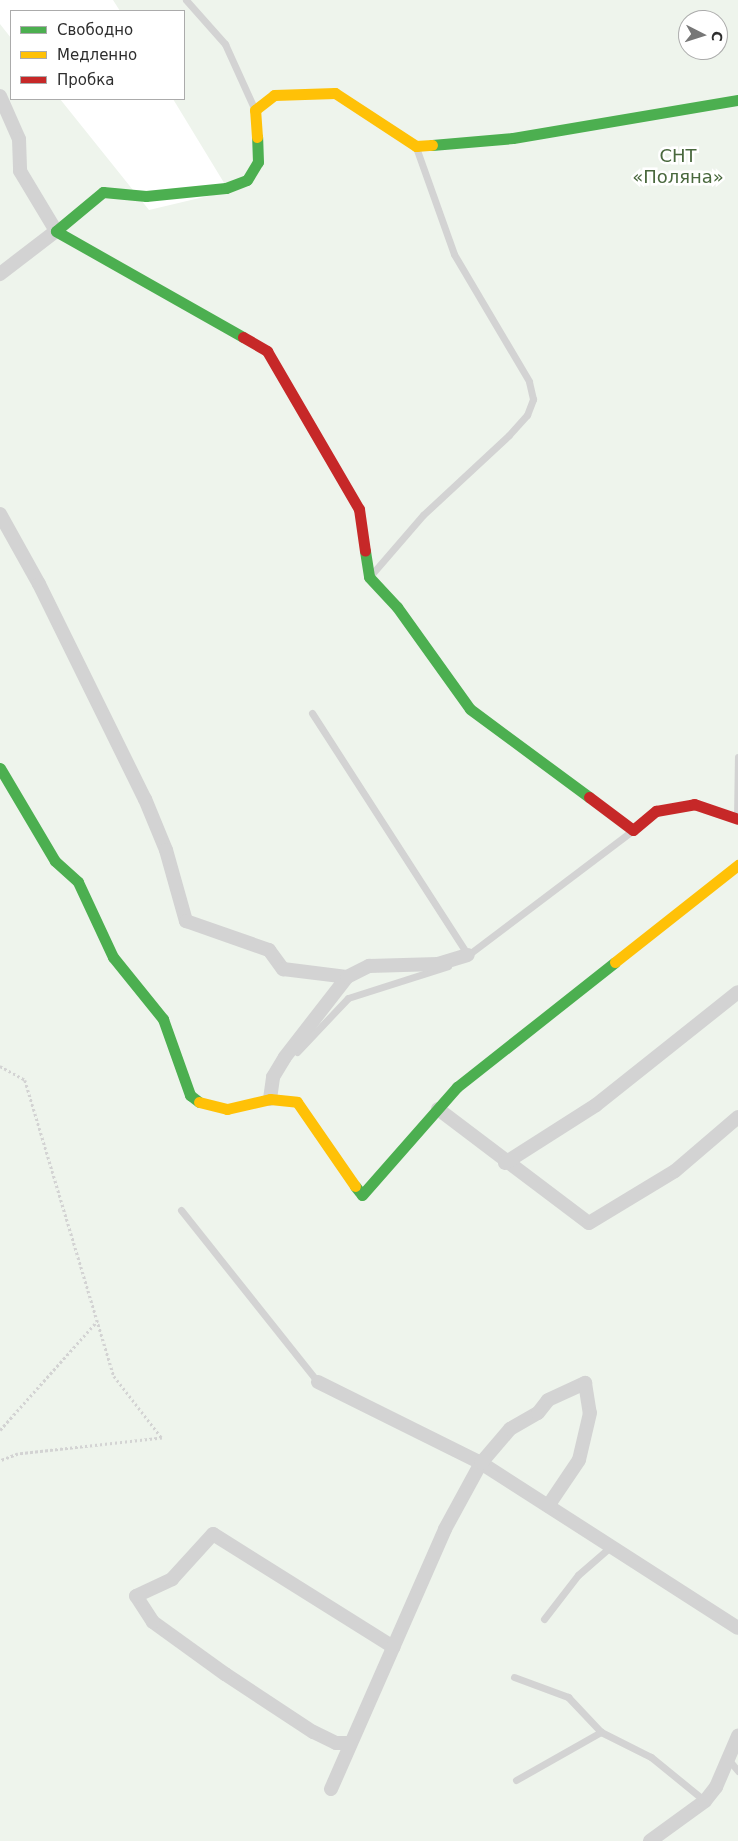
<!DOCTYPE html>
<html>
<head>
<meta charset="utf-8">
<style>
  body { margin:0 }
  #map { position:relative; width:738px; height:1841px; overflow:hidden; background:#fff; font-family:"DejaVu Sans",sans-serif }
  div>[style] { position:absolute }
  .green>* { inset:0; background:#eef4ec }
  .path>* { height:2.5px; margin-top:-1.25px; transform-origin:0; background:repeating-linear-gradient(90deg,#d3d3d3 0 2.5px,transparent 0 5px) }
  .lane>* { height:7px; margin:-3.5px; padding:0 3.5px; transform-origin:3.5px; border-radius:3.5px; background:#d3d3d3 }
  .street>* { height:14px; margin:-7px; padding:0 7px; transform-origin:7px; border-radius:7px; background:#d3d3d3 }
  .fast>* { height:11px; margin:-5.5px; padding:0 5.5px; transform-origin:5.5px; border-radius:5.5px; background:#4caf50 }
  .slow>* { height:11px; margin:-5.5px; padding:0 5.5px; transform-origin:5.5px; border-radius:5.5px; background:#ffc107 }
  .jam>* { height:11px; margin:-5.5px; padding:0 5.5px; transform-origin:5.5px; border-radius:5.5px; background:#c62828 }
  span { translate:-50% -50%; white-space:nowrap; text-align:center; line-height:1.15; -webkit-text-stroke:5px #fff; paint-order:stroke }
  .park-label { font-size:18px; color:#49683d }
  .legend { position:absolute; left:10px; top:10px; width:175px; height:90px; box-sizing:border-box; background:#fff; border:1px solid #ababab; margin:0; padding:6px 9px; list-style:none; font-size:15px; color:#2e2e2e }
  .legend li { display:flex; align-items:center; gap:10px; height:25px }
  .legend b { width:25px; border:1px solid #ababab }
  .north { position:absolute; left:678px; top:10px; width:50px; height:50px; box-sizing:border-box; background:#fff; border:1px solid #ababab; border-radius:50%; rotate:95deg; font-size:14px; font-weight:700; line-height:20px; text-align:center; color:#2e2e2e }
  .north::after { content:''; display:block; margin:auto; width:18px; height:22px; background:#777; clip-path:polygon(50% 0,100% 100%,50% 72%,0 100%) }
</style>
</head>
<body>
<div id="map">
  <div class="green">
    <i style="clip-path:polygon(evenodd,113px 0,738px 0,738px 1841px,0 1841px,0 24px,11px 38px,11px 99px,60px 99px,149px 210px,229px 191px,173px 99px,184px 99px,184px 11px,120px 11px,113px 0,688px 20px,718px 20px,718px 50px,688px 50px,688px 20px)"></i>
  </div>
  <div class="path">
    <i style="left:0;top:1066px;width:29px;rotate:29deg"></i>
    <i style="left:25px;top:1080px;width:309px;rotate:73.3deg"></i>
    <i style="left:114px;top:1376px;width:78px;rotate:52.3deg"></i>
    <i style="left:162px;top:1438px;width:145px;rotate:173.7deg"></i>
    <i style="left:18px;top:1454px;width:19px;rotate:159deg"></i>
    <i style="left:0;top:1430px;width:146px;rotate:-48.3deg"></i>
  </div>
  <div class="lane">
    <i style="left:186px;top:0;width:59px;rotate:48.4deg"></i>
    <i style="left:225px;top:44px;width:70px;rotate:65.6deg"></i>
    <i style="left:372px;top:574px;width:78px;rotate:-49.2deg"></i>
    <i style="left:423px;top:515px;width:117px;rotate:-42.9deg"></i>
    <i style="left:509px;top:435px;width:27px;rotate:-48deg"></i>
    <i style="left:527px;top:415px;width:17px;rotate:-69deg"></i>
    <i style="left:533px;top:399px;width:18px;rotate:-103deg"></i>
    <i style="left:529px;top:381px;width:147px;rotate:-120.6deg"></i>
    <i style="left:454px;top:254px;width:114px;rotate:-109.6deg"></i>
    <i style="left:312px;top:713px;width:288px;rotate:57.2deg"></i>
    <i style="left:468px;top:955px;width:207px;rotate:-37.1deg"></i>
    <i style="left:737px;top:818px;width:61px;rotate:-89.1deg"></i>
    <i style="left:297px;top:1052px;width:74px;rotate:-46.6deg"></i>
    <i style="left:348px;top:998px;width:105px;rotate:-17.7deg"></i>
    <i style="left:181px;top:1210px;width:220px;rotate:51.5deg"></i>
    <i style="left:544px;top:1619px;width:56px;rotate:-52.3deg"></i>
    <i style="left:578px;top:1575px;width:41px;rotate:-41.1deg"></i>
    <i style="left:514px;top:1677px;width:58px;rotate:20.3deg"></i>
    <i style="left:568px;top:1697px;width:48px;rotate:46.7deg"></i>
    <i style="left:601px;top:1732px;width:56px;rotate:26.6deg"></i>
    <i style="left:651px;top:1757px;width:70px;rotate:39.2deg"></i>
    <i style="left:728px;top:1759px;width:16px;rotate:50deg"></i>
    <i style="left:516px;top:1780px;width:98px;rotate:-29.5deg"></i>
  </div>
  <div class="street">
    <i style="left:0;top:96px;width:47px;rotate:66.2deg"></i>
    <i style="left:19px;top:139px;width:32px;rotate:88deg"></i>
    <i style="left:20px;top:171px;width:70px;rotate:59deg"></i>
    <i style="left:56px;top:231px;width:71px;rotate:142.5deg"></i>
    <i style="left:0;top:514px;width:80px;rotate:60.9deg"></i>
    <i style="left:39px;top:584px;width:240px;rotate:63.8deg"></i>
    <i style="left:145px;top:799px;width:55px;rotate:67.6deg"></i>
    <i style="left:166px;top:850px;width:74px;rotate:74.3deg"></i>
    <i style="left:186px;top:921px;width:88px;rotate:19.3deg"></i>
    <i style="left:269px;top:950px;width:24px;rotate:54deg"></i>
    <i style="left:283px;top:969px;width:64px;rotate:7.1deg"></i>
    <i style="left:270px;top:1099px;width:22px;rotate:-82deg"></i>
    <i style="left:273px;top:1077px;width:23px;rotate:-59deg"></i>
    <i style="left:285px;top:1057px;width:101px;rotate:-52.2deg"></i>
    <i style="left:347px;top:977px;width:25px;rotate:-27deg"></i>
    <i style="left:369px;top:966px;width:69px;rotate:-1.7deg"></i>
    <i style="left:438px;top:964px;width:31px;rotate:-17deg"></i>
    <i style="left:438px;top:1109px;width:189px;rotate:37.1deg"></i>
    <i style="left:589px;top:1223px;width:100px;rotate:-31.2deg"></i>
    <i style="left:675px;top:1171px;width:83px;rotate:-40.6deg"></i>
    <i style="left:505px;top:1163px;width:108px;rotate:-32.5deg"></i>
    <i style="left:596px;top:1105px;width:181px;rotate:-38.5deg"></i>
    <i style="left:318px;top:1382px;width:182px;rotate:26.4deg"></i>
    <i style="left:481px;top:1463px;width:305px;rotate:32.7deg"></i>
    <i style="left:349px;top:1743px;width:13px;rotate:180deg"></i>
    <i style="left:336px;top:1743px;width:25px;rotate:-154deg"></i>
    <i style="left:313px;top:1732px;width:105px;rotate:-146.6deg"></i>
    <i style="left:225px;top:1674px;width:89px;rotate:-144.2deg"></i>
    <i style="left:153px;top:1622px;width:31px;rotate:-123deg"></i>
    <i style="left:136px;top:1596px;width:40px;rotate:-25deg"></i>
    <i style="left:172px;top:1579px;width:61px;rotate:-47.7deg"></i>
    <i style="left:213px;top:1534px;width:213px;rotate:32.1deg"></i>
    <i style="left:331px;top:1789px;width:284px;rotate:-66.3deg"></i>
    <i style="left:445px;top:1529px;width:75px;rotate:-61.4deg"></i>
    <i style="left:481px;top:1463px;width:45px;rotate:-49.5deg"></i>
    <i style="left:510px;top:1429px;width:32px;rotate:-30deg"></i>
    <i style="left:538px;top:1413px;width:16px;rotate:-52deg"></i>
    <i style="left:548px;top:1400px;width:41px;rotate:-24.7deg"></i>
    <i style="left:585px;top:1383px;width:30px;rotate:81deg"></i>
    <i style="left:590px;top:1413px;width:48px;rotate:103.2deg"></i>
    <i style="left:579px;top:1460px;width:55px;rotate:124deg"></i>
    <i style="left:650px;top:1841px;width:68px;rotate:-36deg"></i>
    <i style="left:705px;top:1801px;width:18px;rotate:-52deg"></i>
    <i style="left:716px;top:1787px;width:56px;rotate:-66.7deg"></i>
  </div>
  <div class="fast">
    <i style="left:432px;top:145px;width:81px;rotate:-4.9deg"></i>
    <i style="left:513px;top:138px;width:228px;rotate:-9.6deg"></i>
    <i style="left:243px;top:337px;width:215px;rotate:-150.5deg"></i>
    <i style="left:56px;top:231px;width:61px;rotate:-39.7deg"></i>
    <i style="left:103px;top:192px;width:43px;rotate:5.3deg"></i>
    <i style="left:146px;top:196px;width:80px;rotate:-5.7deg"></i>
    <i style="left:226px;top:188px;width:22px;rotate:-21deg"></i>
    <i style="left:247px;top:180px;width:21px;rotate:-59deg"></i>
    <i style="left:258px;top:162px;width:25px;rotate:-92deg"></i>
    <i style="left:365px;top:551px;width:26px;rotate:81deg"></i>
    <i style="left:369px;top:577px;width:41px;rotate:47deg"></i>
    <i style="left:397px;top:607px;width:125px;rotate:54.4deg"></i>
    <i style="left:470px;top:709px;width:148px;rotate:36.5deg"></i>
    <i style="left:0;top:768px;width:108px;rotate:59.4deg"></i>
    <i style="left:55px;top:861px;width:31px;rotate:42deg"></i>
    <i style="left:78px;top:882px;width:83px;rotate:65deg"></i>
    <i style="left:113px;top:957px;width:80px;rotate:51.1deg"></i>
    <i style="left:163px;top:1019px;width:81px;rotate:70.4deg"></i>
    <i style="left:190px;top:1095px;width:11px;rotate:38deg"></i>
    <i style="left:355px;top:1186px;width:11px;rotate:52deg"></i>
    <i style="left:362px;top:1195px;width:144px;rotate:-48.7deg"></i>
    <i style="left:457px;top:1087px;width:201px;rotate:-38.3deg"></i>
  </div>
  <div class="slow">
    <i style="left:257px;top:137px;width:27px;rotate:-94deg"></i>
    <i style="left:255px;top:110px;width:24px;rotate:-38deg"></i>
    <i style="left:274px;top:95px;width:61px;rotate:-1.9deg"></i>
    <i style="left:335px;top:93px;width:97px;rotate:33.2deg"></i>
    <i style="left:416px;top:146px;width:16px;rotate:-4deg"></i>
    <i style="left:615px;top:962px;width:157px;rotate:-38.3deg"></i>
    <i style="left:199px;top:1102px;width:29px;rotate:14deg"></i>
    <i style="left:227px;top:1109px;width:44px;rotate:-13.1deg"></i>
    <i style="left:270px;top:1099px;width:27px;rotate:6deg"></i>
    <i style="left:297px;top:1102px;width:102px;rotate:55.4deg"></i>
  </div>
  <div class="jam">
    <i style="left:243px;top:337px;width:28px;rotate:30deg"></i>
    <i style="left:267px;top:351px;width:183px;rotate:59.8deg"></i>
    <i style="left:359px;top:509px;width:42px;rotate:81.9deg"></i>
    <i style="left:589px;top:797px;width:55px;rotate:36.9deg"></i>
    <i style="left:633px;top:830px;width:30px;rotate:-40deg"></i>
    <i style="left:656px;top:811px;width:39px;rotate:-10deg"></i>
    <i style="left:694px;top:804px;width:46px;rotate:18.8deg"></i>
  </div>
  <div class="park-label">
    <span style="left:678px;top:167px">СНТ<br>«Поляна»</span>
  </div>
  <ul class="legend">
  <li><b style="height:6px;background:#4caf50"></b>Свободно</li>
  <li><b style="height:6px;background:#ffc107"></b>Медленно</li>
  <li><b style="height:6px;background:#c62828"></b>Пробка</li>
  </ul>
  <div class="north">С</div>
</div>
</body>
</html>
